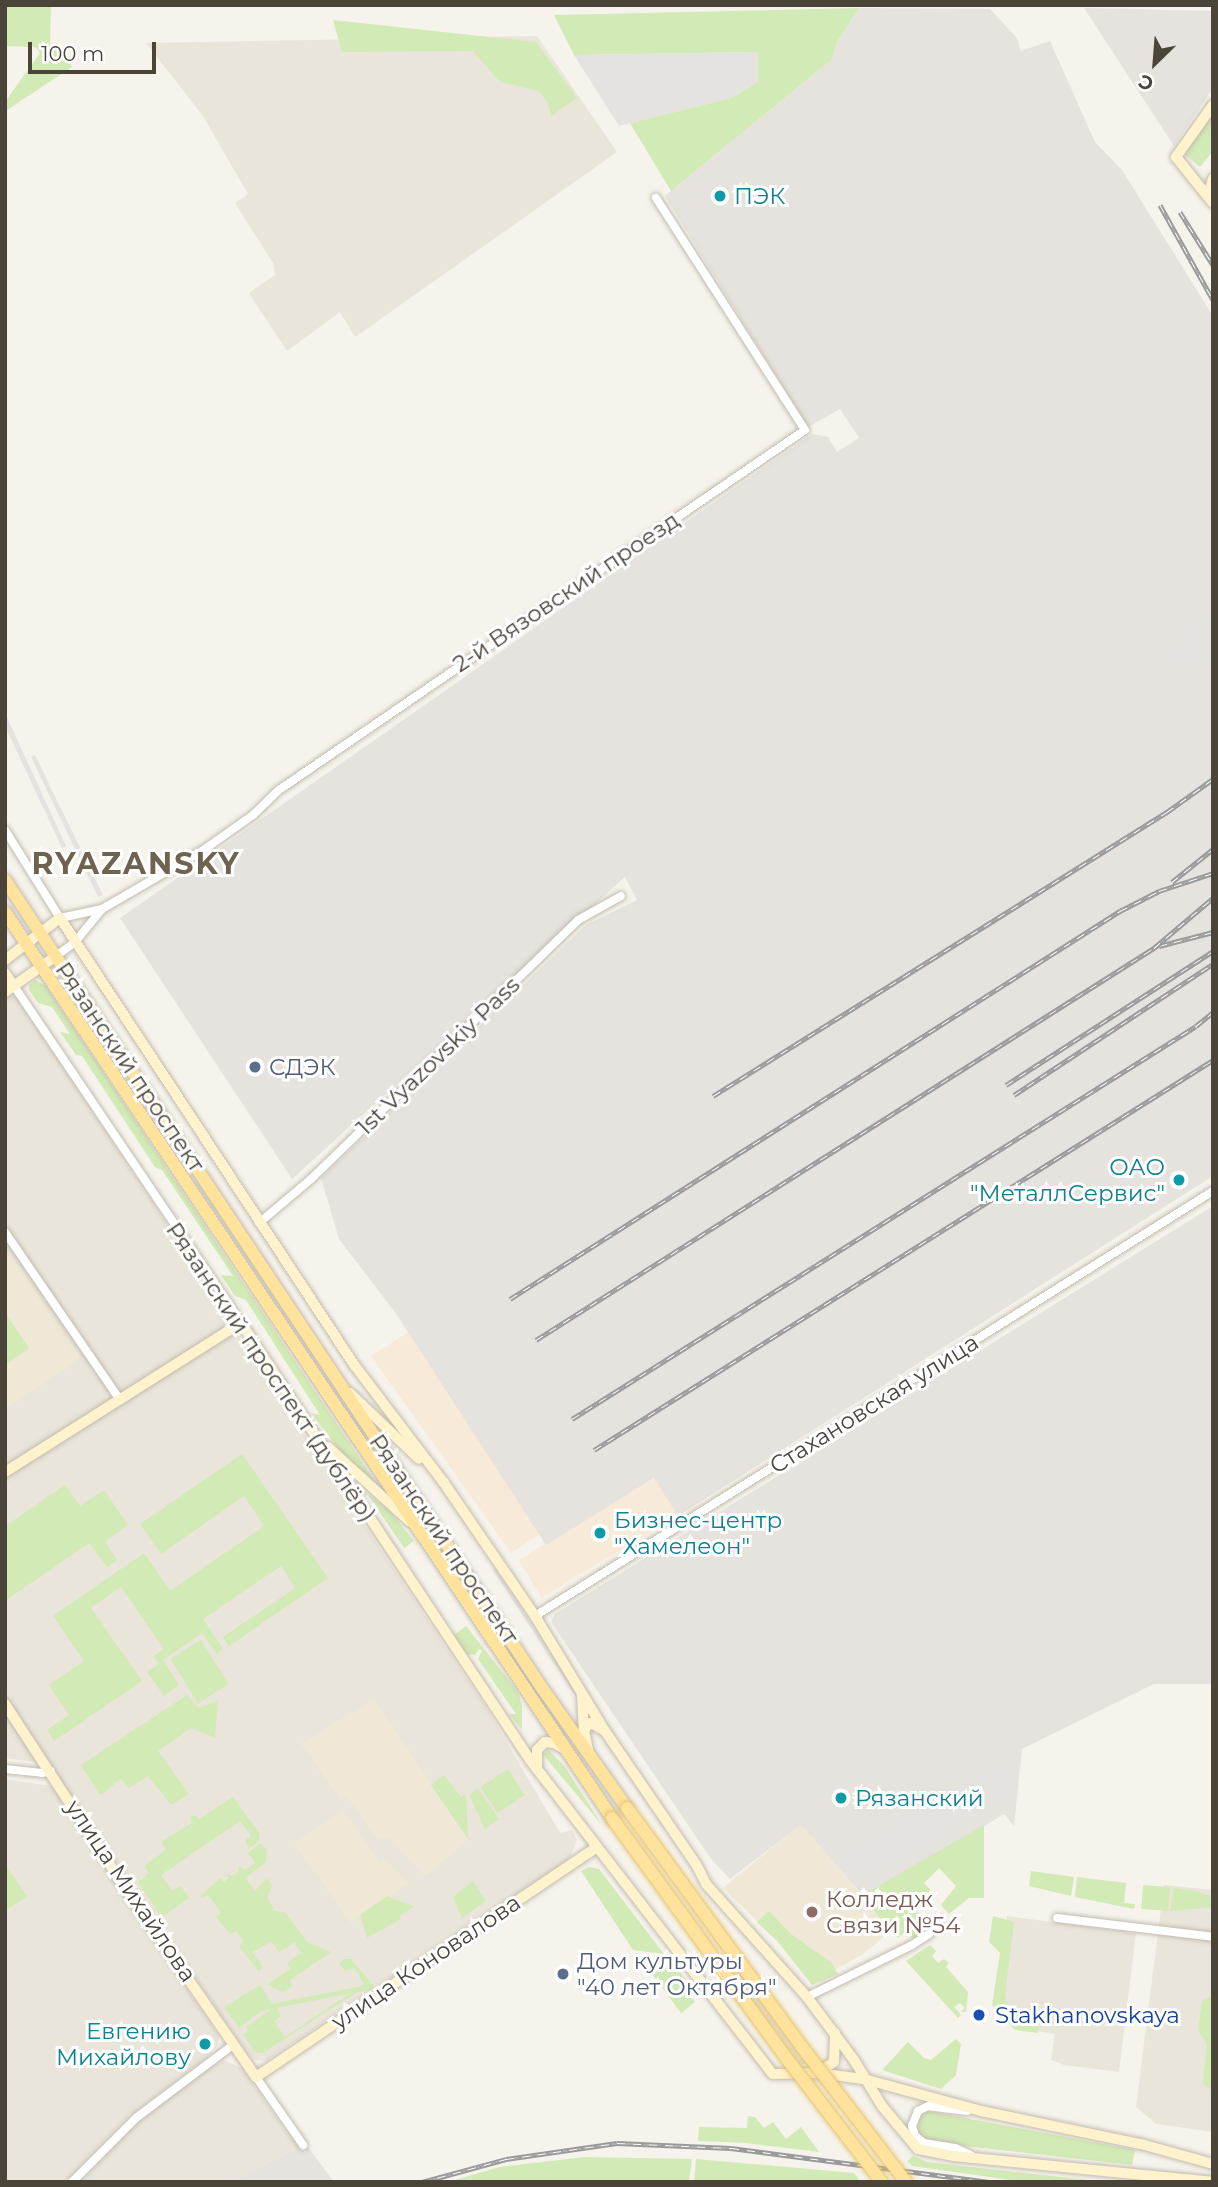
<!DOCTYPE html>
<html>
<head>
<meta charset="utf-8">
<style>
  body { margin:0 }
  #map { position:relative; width:1218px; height:2187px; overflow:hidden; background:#f6f3ec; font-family:Montserrat,sans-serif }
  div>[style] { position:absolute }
  .residential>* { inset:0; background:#eae5da }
  .commercial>* { inset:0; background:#f7ead8; transform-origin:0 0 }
  .industrial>* { inset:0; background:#e6e2dd }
  .education>* { inset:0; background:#efe8d6 }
  .green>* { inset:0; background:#d2eab5; transform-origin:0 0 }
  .parking>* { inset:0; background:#e5e3e0 }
  .roads { filter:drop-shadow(0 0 2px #c2bbae) drop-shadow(0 0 2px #c2bbae) }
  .street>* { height:8px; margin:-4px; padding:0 4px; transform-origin:4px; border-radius:4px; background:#fff }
  .secondary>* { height:10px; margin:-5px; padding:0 5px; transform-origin:5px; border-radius:5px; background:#fff3cd }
  .primary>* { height:12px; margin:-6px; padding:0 6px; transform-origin:6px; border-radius:6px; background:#ffe39c }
  .rail>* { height:5px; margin-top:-2.5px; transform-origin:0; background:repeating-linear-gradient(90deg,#fff 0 8px,#9a9a9a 0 16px); box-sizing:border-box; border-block:2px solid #9a9a9a }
  .bridges { filter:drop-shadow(0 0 2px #e6c16a) drop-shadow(0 0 2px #e6c16a) }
  .primary-bridge>* { height:12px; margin:-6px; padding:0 6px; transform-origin:6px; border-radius:6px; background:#ffe39c }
  .dots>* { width:19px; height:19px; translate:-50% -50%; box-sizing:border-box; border:4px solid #fff; border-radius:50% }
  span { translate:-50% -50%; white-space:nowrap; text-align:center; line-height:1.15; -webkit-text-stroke:6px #fff; paint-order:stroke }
  .culture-label { font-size:23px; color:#0d838f }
  .left { translate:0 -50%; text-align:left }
  .right { translate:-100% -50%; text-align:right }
  .street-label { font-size:23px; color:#4b4439 }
  .service-label { font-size:23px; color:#4e5e75 }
  .education-label { font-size:23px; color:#785e54 }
  .transit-label { font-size:23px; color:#164399 }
  .district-label { font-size:30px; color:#6e6250; font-weight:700; letter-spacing:2px }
  .frame { position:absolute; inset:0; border:7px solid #4b4439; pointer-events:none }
  .north { position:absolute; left:1120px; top:28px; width:70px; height:70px; -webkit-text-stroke:5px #fff; paint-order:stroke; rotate:205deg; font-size:19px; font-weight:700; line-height:28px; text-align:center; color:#4b4439 }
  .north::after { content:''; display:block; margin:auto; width:24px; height:32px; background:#4b4439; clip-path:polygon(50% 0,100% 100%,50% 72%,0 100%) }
  .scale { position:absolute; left:28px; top:42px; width:128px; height:32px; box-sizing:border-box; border:4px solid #4b4439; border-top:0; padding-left:9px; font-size:21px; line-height:24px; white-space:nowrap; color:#4b4439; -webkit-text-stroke:5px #fff; paint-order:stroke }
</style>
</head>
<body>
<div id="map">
  <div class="residential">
    <i style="clip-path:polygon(537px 36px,617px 152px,355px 337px,340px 312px,287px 351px,249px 293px,275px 275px,273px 263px,235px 203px,248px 194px,203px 116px,146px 43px)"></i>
    <i style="clip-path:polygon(9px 996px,16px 997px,224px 1308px,242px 1341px,489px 1712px,560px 1833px,572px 1830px,577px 1840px,570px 1858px,266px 2061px,255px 2060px,247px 2053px,5px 1699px,5px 999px)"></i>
    <i style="clip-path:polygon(5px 1707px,39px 1755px,35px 1762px,5px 1758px)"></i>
    <i style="clip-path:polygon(5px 1779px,57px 1787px,136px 1914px,219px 2036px,218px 2045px,209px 2056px,127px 2118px,64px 2182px,5px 2182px)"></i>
    <i style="clip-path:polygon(1164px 1885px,1213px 1890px,1213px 2132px,1156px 2124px,1136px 2107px)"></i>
    <i style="clip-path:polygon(1007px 1916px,1136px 1933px,1119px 2072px,1064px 2065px,1051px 2060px,1055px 2034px,1037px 2031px,996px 2004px)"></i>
    <i style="clip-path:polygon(223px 2060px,242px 2068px,286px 2131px,306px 2144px,231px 2182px,81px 2182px,131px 2128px,194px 2078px)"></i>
  </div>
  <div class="commercial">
    <i style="clip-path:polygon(408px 1332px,540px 1534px,511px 1553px,371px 1356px)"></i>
    <i style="left:655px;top:1478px;width:44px;height:159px;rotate:59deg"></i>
  </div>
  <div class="industrial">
    <i style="clip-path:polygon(859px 8px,990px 9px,1017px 38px,1021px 51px,1050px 41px,1095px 142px,1122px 170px,1213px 316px,1213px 1176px,678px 1516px,654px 1478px,546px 1545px,397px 1315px,339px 1239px,321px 1178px,586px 925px,637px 900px,625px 877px,292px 1179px,120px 918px,812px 434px,828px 437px,837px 452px,859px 438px,840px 409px,808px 427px,665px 196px,832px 59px,837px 42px)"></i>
    <i style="clip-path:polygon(1084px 8px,1213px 11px,1213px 88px,1174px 146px)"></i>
    <i style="clip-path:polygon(1213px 1206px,1213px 1684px,1154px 1684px,1022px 1749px,1014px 1826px,1004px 1814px,865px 1898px,801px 1825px,730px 1879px,711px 1859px,551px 1622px,555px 1614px)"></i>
    <i style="clip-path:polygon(306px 2144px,334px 2182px,231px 2182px)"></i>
  </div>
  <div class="education">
    <i style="clip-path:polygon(5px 1246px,81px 1358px,5px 1409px)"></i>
    <i style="clip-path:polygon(374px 1699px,468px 1839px,426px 1876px,389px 1838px,377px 1838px,346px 1795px,340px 1798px,301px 1744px)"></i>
    <i style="clip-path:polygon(343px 1811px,380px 1863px,385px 1859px,409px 1883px,351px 1923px,294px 1843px)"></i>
    <i style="clip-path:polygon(801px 1824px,892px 1930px,862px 1955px,812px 1982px,786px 1949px,723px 1888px)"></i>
  </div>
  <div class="green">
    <i style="clip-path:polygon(5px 5px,51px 5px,50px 48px,63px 51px,72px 67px,7px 110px,5px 102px,40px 53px,35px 47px,5px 46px)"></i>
    <i style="clip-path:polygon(859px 8px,837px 42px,832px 59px,671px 191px,630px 123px,731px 98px,758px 82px,758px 52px,574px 55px,554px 15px)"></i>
    <i style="clip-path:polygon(333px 20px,536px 42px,577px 98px,551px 116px,548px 103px,539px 91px,500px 82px,473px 51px,342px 52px)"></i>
    <i style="clip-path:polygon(1213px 110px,1213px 151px,1200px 167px,1183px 153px)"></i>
    <i style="clip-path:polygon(35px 980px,46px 986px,376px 1483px,352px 1466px,311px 1413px,320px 1415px,246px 1300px,235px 1296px,221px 1275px,233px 1276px,162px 1170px,155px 1167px,82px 1056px,76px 1055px,60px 1032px,70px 1034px,52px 1007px,38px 1003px,29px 990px,29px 985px)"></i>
    <i style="clip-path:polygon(5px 1313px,29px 1348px,8px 1363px,5px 1358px)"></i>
    <i style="clip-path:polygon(242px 1454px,328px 1578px,229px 1646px,223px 1637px,295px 1588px,281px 1566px,203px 1619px,223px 1649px,217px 1654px,202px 1633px,163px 1660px,179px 1685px,164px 1696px,147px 1672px,159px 1664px,154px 1656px,164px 1649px,121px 1587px,91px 1608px,142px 1681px,54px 1741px,47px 1730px,69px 1715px,49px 1685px,84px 1661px,53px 1616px,144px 1553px,170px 1591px,264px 1526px,244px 1496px,161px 1554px,140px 1524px)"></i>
    <i style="clip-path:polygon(353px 1483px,388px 1509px,414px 1541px,404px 1548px,368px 1495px,359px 1494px)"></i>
    <i style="clip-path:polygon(65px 1485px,80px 1506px,104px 1490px,128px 1525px,105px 1542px,117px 1560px,107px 1567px,89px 1543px,5px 1601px,5px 1526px)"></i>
    <i style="clip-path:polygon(466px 1626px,518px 1692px,522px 1706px,522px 1730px,509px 1714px,516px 1714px,478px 1659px,482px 1650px,479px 1649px,475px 1655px,466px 1654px,454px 1635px)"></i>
    <i style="left:201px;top:1640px;width:52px;height:36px;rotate:58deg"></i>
    <i style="clip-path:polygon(187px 1695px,199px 1708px,218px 1700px,215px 1738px,191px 1728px,158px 1751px,189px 1794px,171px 1805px,148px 1776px,129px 1788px,121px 1779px,100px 1795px,81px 1765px)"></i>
    <i style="clip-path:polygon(549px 1750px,565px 1767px,602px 1825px,546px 1758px,544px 1754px)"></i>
    <i style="left:508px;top:1769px;width:31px;height:33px;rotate:57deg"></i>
    <i style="clip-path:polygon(444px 1775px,461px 1797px,466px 1794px,468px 1839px,431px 1785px)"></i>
    <i style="clip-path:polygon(478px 1788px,499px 1819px,485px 1829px,469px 1795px)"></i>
    <i style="clip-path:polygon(233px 1797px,259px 1833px,259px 1841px,249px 1849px,245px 1840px,251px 1836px,240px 1821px,161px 1875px,172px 1890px,181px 1886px,189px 1898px,165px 1915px,159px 1914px,138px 1882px,149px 1873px,144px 1866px,166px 1850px,161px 1842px,192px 1823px,190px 1817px,195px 1815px,199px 1819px)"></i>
    <i style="clip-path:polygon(984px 1825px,984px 1898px,969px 1898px,949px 1914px,941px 1905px,956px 1886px,939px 1868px,924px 1883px,930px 1889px,929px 1898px,915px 1909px,929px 1927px,915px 1941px,906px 1931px,898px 1938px,861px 1896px)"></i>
    <i style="clip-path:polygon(260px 1843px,267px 1850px,266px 1862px,245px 1878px,255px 1891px,267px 1878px,272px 1886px,267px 1898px,275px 1911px,285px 1912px,307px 1942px,331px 1952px,290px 1980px,292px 1986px,282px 1992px,268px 1984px,291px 1968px,287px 1963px,301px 1953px,294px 1942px,279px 1952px,271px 1942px,252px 1952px,263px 1967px,258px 1971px,239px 1946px,244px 1942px,236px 1931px,230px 1934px,216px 1917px,221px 1913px,208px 1895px,202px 1898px,200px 1896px,221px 1878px,224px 1882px,229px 1878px,226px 1874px,232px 1876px,239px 1871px,238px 1866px,245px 1870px,255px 1863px,248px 1853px)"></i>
    <i style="clip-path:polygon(5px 1865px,27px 1896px,8px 1909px,5px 1904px)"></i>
    <i style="clip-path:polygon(589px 1867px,599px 1869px,664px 1954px,633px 1950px,583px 1874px,581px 1871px)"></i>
    <i style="clip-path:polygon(1031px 1871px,1074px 1877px,1071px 1896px,1029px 1886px)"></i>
    <i style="clip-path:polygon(1077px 1877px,1126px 1883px,1124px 1903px,1135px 1904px,1134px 1909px,1075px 1897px)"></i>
    <i style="clip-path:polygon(473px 1881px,486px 1901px,462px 1918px,453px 1897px)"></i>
    <i style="left:1143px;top:1885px;width:27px;height:24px;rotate:4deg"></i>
    <i style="clip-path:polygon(1174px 1888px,1197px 1891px,1213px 1897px,1213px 1907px,1170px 1911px)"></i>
    <i style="clip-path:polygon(387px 1896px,414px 1907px,399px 1916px,401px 1919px,367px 1938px,360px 1915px)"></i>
    <i style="clip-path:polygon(769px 1911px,791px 1934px,832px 1963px,838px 1974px,812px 1985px,778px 1942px,757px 1922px)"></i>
    <i style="clip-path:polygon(993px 1916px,1014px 1922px,1005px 1994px,1007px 2003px,1017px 2015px,1040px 2019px,1038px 2033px,1015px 2030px,992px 2005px,1000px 1953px,989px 1942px)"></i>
    <i style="clip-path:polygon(930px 1945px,936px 1951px,932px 1956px,938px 1963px,944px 1959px,949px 1963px,946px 1967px,968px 1992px,966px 2012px,961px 2012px,965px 2008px,960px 2003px,954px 2007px,961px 2015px,958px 2018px,906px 1961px)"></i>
    <i style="clip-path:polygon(640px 1958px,664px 1959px,675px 1965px,692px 1988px,687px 1992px,695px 2002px,681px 2013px)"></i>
    <i style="clip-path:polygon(345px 1959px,351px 1959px,371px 1983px,263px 2053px,255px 2052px,243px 2034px,248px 2031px,246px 2027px,276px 2006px,281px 2016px,274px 2021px,285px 2037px,364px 1984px,354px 1968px,345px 1971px,339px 1963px)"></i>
    <i style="left:373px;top:1984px;width:5px;height:128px;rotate:79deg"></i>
    <i style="clip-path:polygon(260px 1985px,272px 2003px,239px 2028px,224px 2007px)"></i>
    <i style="clip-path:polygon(1213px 1995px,1213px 2091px,1203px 2083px,1207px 2045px,1198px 2030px,1202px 2001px)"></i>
    <i style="clip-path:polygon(956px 2039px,961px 2044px,956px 2075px,941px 2089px,882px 2070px,908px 2042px,924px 2058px,931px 2060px)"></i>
    <i style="clip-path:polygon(928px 2111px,1135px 2150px,1132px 2165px,931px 2142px,921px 2137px,917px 2128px,920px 2116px)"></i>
    <i style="clip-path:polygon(748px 2116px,755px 2117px,764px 2128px,773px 2122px,786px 2139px,801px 2127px,819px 2152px,746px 2143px,698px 2141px,699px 2127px,747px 2128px)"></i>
    <i style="clip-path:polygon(913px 2156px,927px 2162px,1106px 2182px,1026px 2182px,912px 2166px,907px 2161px)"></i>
    <i style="clip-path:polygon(584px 2157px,692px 2159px,689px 2181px,448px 2182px,499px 2167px)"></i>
    <i style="clip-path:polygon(696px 2159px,854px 2173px,861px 2182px,694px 2182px)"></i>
  </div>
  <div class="parking">
    <i style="clip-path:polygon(758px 52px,758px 82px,731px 98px,619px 126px,574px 55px)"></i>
    <i style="clip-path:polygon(1212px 615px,1213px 665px,1174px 669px,1172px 651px,1196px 616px)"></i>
    <i style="clip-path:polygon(5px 713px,66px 846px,62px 848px,5px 726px)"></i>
    <i style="clip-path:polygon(35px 755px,103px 895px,98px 897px,31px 757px)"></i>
    <i style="clip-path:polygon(495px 1568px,577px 1692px,574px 1694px,493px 1570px)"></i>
    <i style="clip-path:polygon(999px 1765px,1014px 1790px,864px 1880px,857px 1882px,849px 1877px,836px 1859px)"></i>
    <i style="clip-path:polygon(711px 1967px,743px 1973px,812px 2063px,787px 2067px)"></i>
  </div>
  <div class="roads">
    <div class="street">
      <i style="left:5px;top:830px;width:104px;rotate:58deg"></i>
      <i style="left:60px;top:918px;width:43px;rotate:-12.1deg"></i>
      <i style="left:56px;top:956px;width:24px;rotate:-36deg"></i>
      <i style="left:75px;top:942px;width:43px;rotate:-50.7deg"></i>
      <i style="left:102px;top:909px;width:116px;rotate:-30.1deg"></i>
      <i style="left:202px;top:851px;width:62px;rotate:-35.2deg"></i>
      <i style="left:253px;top:815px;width:36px;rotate:-44deg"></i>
      <i style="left:279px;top:790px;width:637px;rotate:-34.39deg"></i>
      <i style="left:805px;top:430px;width:276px;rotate:-122.7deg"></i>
      <i style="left:14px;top:986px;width:406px;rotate:56deg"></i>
      <i style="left:259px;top:1223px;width:68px;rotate:-40.2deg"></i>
      <i style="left:311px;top:1179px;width:372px;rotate:-44.1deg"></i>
      <i style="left:578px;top:920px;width:49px;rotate:-29.2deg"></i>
      <i style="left:5px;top:1232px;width:204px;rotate:55.6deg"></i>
      <i style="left:535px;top:1616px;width:800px;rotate:-32.08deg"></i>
      <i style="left:5px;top:1769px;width:37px;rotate:6deg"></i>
      <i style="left:42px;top:1773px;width:9px;rotate:-13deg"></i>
      <i style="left:1057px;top:1918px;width:157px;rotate:6.9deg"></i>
      <i style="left:807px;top:1997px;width:117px;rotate:-26.3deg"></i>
      <i style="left:912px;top:1945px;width:20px;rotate:-33deg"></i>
      <i style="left:929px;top:1934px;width:17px;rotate:-54deg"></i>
      <i style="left:256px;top:2077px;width:83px;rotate:55.3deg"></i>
      <i style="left:967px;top:2111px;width:39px;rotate:-173deg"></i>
      <i style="left:928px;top:2106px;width:11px;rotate:153deg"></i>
      <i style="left:918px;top:2111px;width:16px;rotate:112deg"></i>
      <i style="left:912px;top:2126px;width:10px;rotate:73deg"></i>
      <i style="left:915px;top:2136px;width:11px;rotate:38deg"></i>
      <i style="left:924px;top:2143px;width:31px;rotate:9deg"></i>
      <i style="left:955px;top:2148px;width:17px;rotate:24deg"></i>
      <i style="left:72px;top:2182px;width:91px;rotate:-45deg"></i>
      <i style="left:136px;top:2118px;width:121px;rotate:-37deg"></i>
    </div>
    <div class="secondary">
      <i style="left:1213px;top:105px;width:64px;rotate:125.4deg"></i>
      <i style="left:1176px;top:157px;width:59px;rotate:51.2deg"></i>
      <i style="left:1208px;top:196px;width:18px;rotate:-74deg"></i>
      <i style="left:5px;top:960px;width:69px;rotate:-37.4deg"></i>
      <i style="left:60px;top:918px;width:536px;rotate:56.64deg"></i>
      <i style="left:355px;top:1366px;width:147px;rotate:52.7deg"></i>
      <i style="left:444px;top:1483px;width:161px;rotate:55.6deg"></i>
      <i style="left:535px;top:1616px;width:135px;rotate:58.7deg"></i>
      <i style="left:5px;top:973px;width:16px;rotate:55deg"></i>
      <i style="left:5px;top:992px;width:62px;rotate:-35.2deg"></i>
      <i style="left:350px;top:1393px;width:95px;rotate:43.7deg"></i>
      <i style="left:328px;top:1447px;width:110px;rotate:42.4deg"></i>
      <i style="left:5px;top:1472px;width:279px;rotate:-32.3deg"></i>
      <i style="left:241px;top:1323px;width:524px;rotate:56.52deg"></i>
      <i style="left:530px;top:1760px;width:397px;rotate:52.3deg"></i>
      <i style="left:773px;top:2074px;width:44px;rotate:-1.3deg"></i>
      <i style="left:817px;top:2073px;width:47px;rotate:7.3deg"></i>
      <i style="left:864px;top:2079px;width:121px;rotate:15.3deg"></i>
      <i style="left:981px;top:2111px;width:163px;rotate:11.7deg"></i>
      <i style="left:1141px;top:2144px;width:75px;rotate:15.5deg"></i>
      <i style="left:582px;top:1695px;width:34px;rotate:87deg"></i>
      <i style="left:5px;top:1704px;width:212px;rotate:56.9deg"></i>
      <i style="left:121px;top:1882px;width:237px;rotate:55.3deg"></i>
      <i style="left:256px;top:2077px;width:410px;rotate:-34deg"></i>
      <i style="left:588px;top:1750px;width:21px;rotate:-101deg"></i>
      <i style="left:584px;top:1729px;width:9px;rotate:-41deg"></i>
      <i style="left:591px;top:1723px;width:16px;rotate:30deg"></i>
      <i style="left:605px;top:1731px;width:163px;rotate:55.7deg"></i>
      <i style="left:697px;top:1866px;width:20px;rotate:63deg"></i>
      <i style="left:706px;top:1884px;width:152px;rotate:48.2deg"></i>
      <i style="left:807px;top:1997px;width:79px;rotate:53.3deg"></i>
      <i style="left:854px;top:2060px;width:54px;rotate:58.7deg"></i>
      <i style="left:882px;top:2106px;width:56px;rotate:50.1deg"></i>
      <i style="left:918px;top:2149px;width:36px;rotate:11deg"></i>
      <i style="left:953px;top:2156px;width:260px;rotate:5.7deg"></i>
      <i style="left:537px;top:1769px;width:19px;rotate:-90deg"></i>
      <i style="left:537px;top:1750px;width:11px;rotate:-45deg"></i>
      <i style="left:545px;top:1742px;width:9px;rotate:6deg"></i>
      <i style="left:554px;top:1743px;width:14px;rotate:30deg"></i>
      <i style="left:817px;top:2073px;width:20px;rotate:-33deg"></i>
      <i style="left:834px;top:2062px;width:29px;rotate:-88deg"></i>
    </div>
    <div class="primary">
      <i style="left:5px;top:880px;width:970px;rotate:56.39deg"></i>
      <i style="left:542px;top:1688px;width:147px;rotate:54.7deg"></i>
      <i style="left:5px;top:912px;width:1091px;rotate:56.18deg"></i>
    </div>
  </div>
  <div class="rail">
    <i style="left:1160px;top:205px;width:109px;rotate:60.8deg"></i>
    <i style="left:1180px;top:212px;width:62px;rotate:58.1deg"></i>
    <i style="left:1172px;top:882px;width:53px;rotate:-38.8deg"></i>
    <i style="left:1159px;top:946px;width:56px;rotate:-14.5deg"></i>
    <i style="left:1006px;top:1085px;width:247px;rotate:-32.9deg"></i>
    <i style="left:1014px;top:1095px;width:238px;rotate:-33.4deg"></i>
    <i style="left:713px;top:1096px;width:536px;rotate:-32.03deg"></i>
    <i style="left:1167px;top:812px;width:57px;rotate:-35.7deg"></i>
    <i style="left:510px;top:1299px;width:723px;rotate:-32.46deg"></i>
    <i style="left:1120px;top:911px;width:44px;rotate:-27.1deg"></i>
    <i style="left:1159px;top:891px;width:57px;rotate:-18.4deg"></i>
    <i style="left:536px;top:1340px;width:732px;rotate:-32.39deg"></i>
    <i style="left:1154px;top:948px;width:77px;rotate:-40.3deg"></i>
    <i style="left:572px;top:1419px;width:737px;rotate:-32.2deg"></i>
    <i style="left:1196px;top:1026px;width:22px;rotate:-39deg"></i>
    <i style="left:594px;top:1450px;width:732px;rotate:-32.21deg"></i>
    <i style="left:422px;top:2182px;width:87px;rotate:-15.3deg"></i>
    <i style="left:506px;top:2159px;width:112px;rotate:-8.2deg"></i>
    <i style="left:617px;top:2143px;width:114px;rotate:2.5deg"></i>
    <i style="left:731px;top:2148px;width:259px;rotate:7.5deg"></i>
  </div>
  <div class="bridges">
    <div class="primary-bridge">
      <i style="left:627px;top:1808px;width:296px;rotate:53.8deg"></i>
      <i style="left:802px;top:2047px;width:170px;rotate:52.4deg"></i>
      <i style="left:612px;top:1818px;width:304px;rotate:54deg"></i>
      <i style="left:791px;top:2064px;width:149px;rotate:52.4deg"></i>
    </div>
  </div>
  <div class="dots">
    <i style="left:720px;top:196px;background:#0f9aa8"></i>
    <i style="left:255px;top:1067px;background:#5c6f8a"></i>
    <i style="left:1179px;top:1180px;background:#0f9aa8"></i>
    <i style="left:600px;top:1533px;background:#0f9aa8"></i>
    <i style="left:841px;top:1798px;background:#0f9aa8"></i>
    <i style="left:812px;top:1912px;background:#8d6e63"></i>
    <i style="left:563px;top:1974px;background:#5c6f8a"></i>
    <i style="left:979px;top:2015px;background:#1a4fb4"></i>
    <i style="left:205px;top:2044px;background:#0f9aa8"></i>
  </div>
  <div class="culture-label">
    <span class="left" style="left:734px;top:196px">ПЭК</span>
    <span class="right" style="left:1165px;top:1180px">ОАО<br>"МеталлСервис"</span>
    <span class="left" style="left:614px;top:1533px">Бизнес-центр<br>"Хамелеон"</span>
    <span class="left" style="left:855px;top:1798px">Рязанский</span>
    <span class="right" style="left:191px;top:2044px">Евгению<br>Михайлову</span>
  </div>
  <div class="street-label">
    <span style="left:566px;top:592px;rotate:-34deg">2-й Вязовский проезд</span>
    <span style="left:438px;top:1056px;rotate:-44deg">1st Vyazovskiy Pass</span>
    <span style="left:130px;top:1067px;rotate:56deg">Рязанский проспект</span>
    <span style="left:271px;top:1372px;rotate:56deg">Рязанский проспект (дублёр)</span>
    <span style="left:874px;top:1404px;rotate:-32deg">Стахановская улица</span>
    <span style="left:444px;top:1539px;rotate:56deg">Рязанский проспект</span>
    <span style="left:131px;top:1891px;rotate:56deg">улица Михайлова</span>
    <span style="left:426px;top:1962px;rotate:-34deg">улица Коновалова</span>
  </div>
  <div class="service-label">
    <span class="left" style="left:269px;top:1067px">СДЭК</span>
    <span class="left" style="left:577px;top:1974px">Дом культуры<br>"40 лет Октября"</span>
  </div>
  <div class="education-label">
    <span class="left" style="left:826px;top:1912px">Колледж<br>Связи №54</span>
  </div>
  <div class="transit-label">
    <span class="left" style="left:995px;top:2015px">Stakhanovskaya</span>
  </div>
  <div class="district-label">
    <span style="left:136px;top:864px">RYAZANSKY</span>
  </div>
  <div class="frame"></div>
  <div class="north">С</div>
  <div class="scale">100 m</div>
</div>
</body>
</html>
